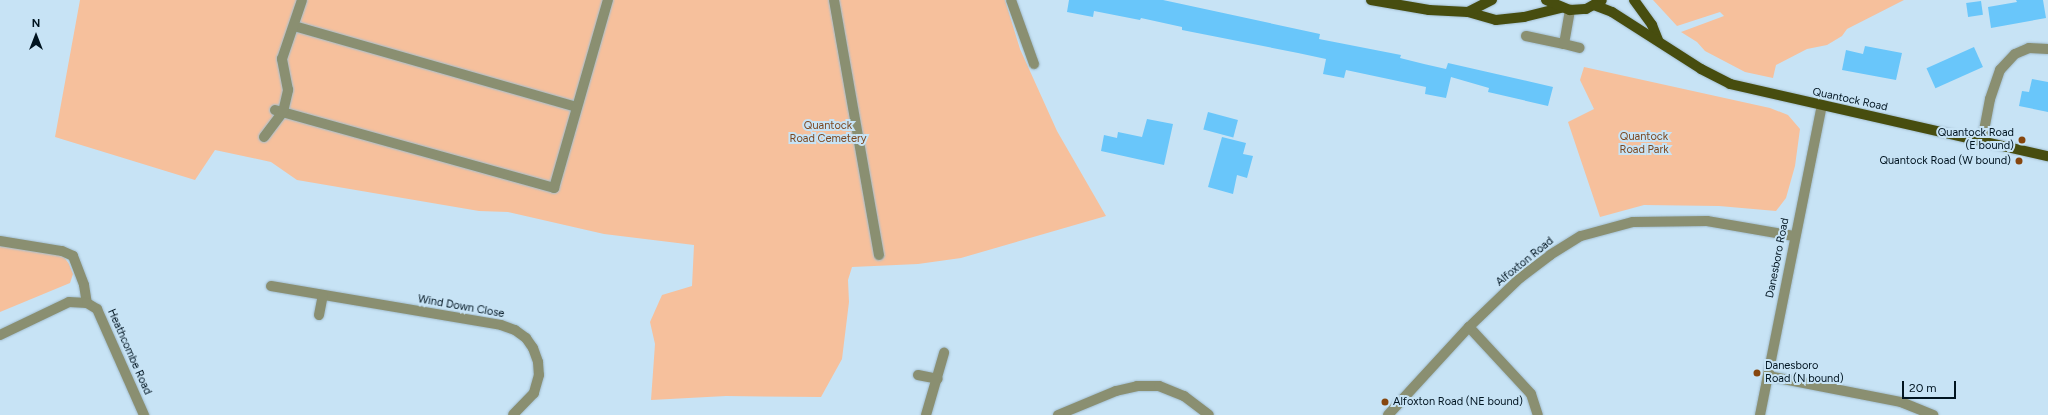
<!DOCTYPE html>
<html>
<head>
<meta charset="utf-8">
<style>
  body { margin:0 }
  #map { position:relative; width:2048px; height:415px; overflow:hidden; background:#c7e3f5; font-family:Figtree,sans-serif }
  div>[style] { position:absolute }
  .green>* { inset:0; background:#f6c09c }
  .building>* { inset:0; background:#69c6fa; transform-origin:0 0 }
  .roads { filter:drop-shadow(0 0 1px #a3becf) drop-shadow(0 0 1px #a3becf) }
  .minor>* { height:10px; margin:-5px; padding:0 5px; transform-origin:5px; border-radius:5px; background:#8a8f71 }
  .major>* { height:10px; margin:-5px; padding:0 5px; transform-origin:5px; border-radius:5px; background:#474d0f }
  .dots>* { width:11px; height:11px; translate:-50% -50%; box-sizing:border-box; border:2px solid #c7e3f5; border-radius:50% }
  span { translate:-50% -50%; white-space:nowrap; text-align:center; line-height:1.15; -webkit-text-stroke:4px #c7e3f5; paint-order:stroke }
  .street-label { font-size:11px; color:#001420 }
  .park-label { font-size:11px; color:#7b4821 }
  .poi-label { font-size:11px; color:#001420 }
  .right { translate:-100% -50%; text-align:right }
  .left { translate:0 -50%; text-align:left }
  .north { position:absolute; left:16px; top:16px; width:40px; height:40px; -webkit-text-stroke:3px #c7e3f5; paint-order:stroke; rotate:0deg; font-size:11px; font-weight:700; line-height:16px; text-align:center; color:#001420 }
  .north::after { content:''; display:block; margin:auto; width:14px; height:18px; background:#001420; clip-path:polygon(50% 0,100% 100%,50% 72%,0 100%) }
  .scale { position:absolute; left:1902px; top:381px; width:54px; height:18px; box-sizing:border-box; border:2px solid #001420; border-top:0; padding-left:5px; font-size:12px; line-height:14px; white-space:nowrap; color:#001420; -webkit-text-stroke:3px #c7e3f5; paint-order:stroke }
</style>
</head>
<body>
<div id="map">
  <div class="green">
    <i style="clip-path:polygon(80px 0,1005px 0,1020px 49px,1057px 131px,1106px 216px,961px 258px,918px 264px,852px 267px,848px 280px,849px 302px,842px 359px,821px 397px,726px 396px,651px 400px,655px 344px,650px 322px,662px 295px,692px 286px,694px 245px,604px 234px,508px 212px,479px 211px,297px 180px,271px 162px,215px 150px,195px 180px,55px 137px)"></i>
    <i style="clip-path:polygon(1653px 0,1904px 0,1847px 29px,1842px 36px,1827px 45px,1807px 49px,1776px 65px,1773px 78px,1745px 72px,1705px 51px,1697px 42px,1681px 32px,1724px 16px,1720px 12px,1677px 26px)"></i>
    <i style="clip-path:polygon(1584px 67px,1770px 108px,1788px 115px,1800px 129px,1795px 166px,1786px 198px,1776px 211px,1719px 206px,1644px 205px,1600px 217px,1568px 122px,1594px 109px,1580px 80px)"></i>
    <i style="clip-path:polygon(0 246px,62px 254px,69px 264px,73px 274px,70px 283px,0 312px)"></i>
  </div>
  <div class="building">
    <i style="clip-path:polygon(1069px 0,1163px 0,1320px 34px,1319px 39px,1401px 55px,1400px 58px,1424px 64px,1446px 69px,1448px 63px,1553px 87px,1548px 106px,1488px 92px,1489px 88px,1451px 77px,1446px 98px,1425px 94px,1426px 87px,1346px 70px,1344px 78px,1323px 74px,1326px 59px,1298px 53px,1182px 30px,1182px 27px,1141px 18px,1140px 20px,1094px 11px,1093px 17px,1067px 12px)"></i>
    <i style="clip-path:polygon(2016px 0,2043px 0,2046px 18px,1991px 28px,1988px 7px,2017px 2px)"></i>
    <i style="left:1981px;top:1px;width:14px;height:15px;rotate:82deg"></i>
    <i style="clip-path:polygon(1865px 46px,1902px 53px,1896px 80px,1842px 70px,1846px 50px,1863px 54px)"></i>
    <i style="left:1974px;top:47px;width:22px;height:52px;rotate:66deg"></i>
    <i style="clip-path:polygon(2032px 79px,2048px 82px,2048px 112px,2019px 106px,2022px 91px,2029px 92px)"></i>
    <i style="left:1208px;top:112px;width:31px;height:18px;rotate:15deg"></i>
    <i style="clip-path:polygon(1147px 119px,1173px 124px,1164px 165px,1101px 151px,1104px 135px,1117px 138px,1118px 132px,1142px 137px)"></i>
    <i style="clip-path:polygon(1222px 137px,1246px 143px,1243px 154px,1253px 156px,1247px 178px,1237px 175px,1233px 194px,1208px 187px)"></i>
  </div>
  <div class="roads">
    <div class="minor">
      <i style="left:834px;top:0;width:259px;rotate:80deg"></i>
      <i style="left:1011px;top:0;width:68px;rotate:70.2deg"></i>
      <i style="left:294px;top:26px;width:294px;rotate:16deg"></i>
      <i style="left:1526px;top:36px;width:39px;rotate:12deg"></i>
      <i style="left:1564px;top:44px;width:35px;rotate:-80deg"></i>
      <i style="left:1564px;top:44px;width:16px;rotate:14deg"></i>
      <i style="left:275px;top:110px;width:290px;rotate:15.6deg"></i>
      <i style="left:554px;top:188px;width:196px;rotate:-74deg"></i>
      <i style="left:264px;top:137px;width:31px;rotate:-53deg"></i>
      <i style="left:283px;top:112px;width:23px;rotate:-77deg"></i>
      <i style="left:288px;top:90px;width:32px;rotate:-101deg"></i>
      <i style="left:282px;top:59px;width:62px;rotate:-71.3deg"></i>
      <i style="left:1982px;top:141px;width:43px;rotate:-79.2deg"></i>
      <i style="left:1990px;top:99px;width:31px;rotate:-71deg"></i>
      <i style="left:2000px;top:70px;width:22px;rotate:-47deg"></i>
      <i style="left:2015px;top:54px;width:15px;rotate:-23deg"></i>
      <i style="left:2029px;top:48px;width:19px;rotate:3deg"></i>
      <i style="left:0;top:241px;width:63px;rotate:9.2deg"></i>
      <i style="left:62px;top:251px;width:12px;rotate:24deg"></i>
      <i style="left:73px;top:256px;width:31px;rotate:69deg"></i>
      <i style="left:84px;top:285px;width:18px;rotate:81deg"></i>
      <i style="left:271px;top:286px;width:233px;rotate:9.6deg"></i>
      <i style="left:501px;top:325px;width:15px;rotate:20deg"></i>
      <i style="left:515px;top:330px;width:14px;rotate:36deg"></i>
      <i style="left:526px;top:338px;width:12px;rotate:55deg"></i>
      <i style="left:533px;top:348px;width:15px;rotate:70deg"></i>
      <i style="left:538px;top:362px;width:13px;rotate:86deg"></i>
      <i style="left:539px;top:375px;width:19px;rotate:106deg"></i>
      <i style="left:534px;top:393px;width:30px;rotate:134deg"></i>
      <i style="left:319px;top:315px;width:20px;rotate:-79deg"></i>
      <i style="left:1469px;top:327px;width:91px;rotate:47.2deg"></i>
      <i style="left:1531px;top:394px;width:22px;rotate:72deg"></i>
      <i style="left:0;top:335px;width:76px;rotate:-25.6deg"></i>
      <i style="left:69px;top:302px;width:18px;rotate:3deg"></i>
      <i style="left:87px;top:303px;width:12px;rotate:31deg"></i>
      <i style="left:97px;top:309px;width:116px;rotate:66.1deg"></i>
      <i style="left:918px;top:375px;width:20px;rotate:11deg"></i>
      <i style="left:1768px;top:376px;width:136px;rotate:11.1deg"></i>
      <i style="left:1901px;top:402px;width:35px;rotate:22deg"></i>
      <i style="left:926px;top:415px;width:65px;rotate:-73.8deg"></i>
      <i style="left:1058px;top:415px;width:63px;rotate:-22.5deg"></i>
      <i style="left:1116px;top:391px;width:22px;rotate:-13deg"></i>
      <i style="left:1137px;top:386px;width:22px"></i>
      <i style="left:1159px;top:386px;width:27px;rotate:22deg"></i>
      <i style="left:1184px;top:396px;width:31px;rotate:37deg"></i>
      <i style="left:1388px;top:415px;width:120px;rotate:-47.4deg"></i>
      <i style="left:1469px;top:327px;width:71px;rotate:-43.9deg"></i>
      <i style="left:1520px;top:278px;width:38px;rotate:-37deg"></i>
      <i style="left:1550px;top:255px;width:36px;rotate:-32deg"></i>
      <i style="left:1581px;top:236px;width:54px;rotate:-15.1deg"></i>
      <i style="left:1633px;top:222px;width:74px;rotate:-0.8deg"></i>
      <i style="left:1707px;top:221px;width:88px;rotate:9.8deg"></i>
      <i style="left:1760px;top:415px;width:316px;rotate:-78.7deg"></i>
    </div>
    <div class="major">
      <i style="left:1371px;top:0;width:59px;rotate:9.8deg"></i>
      <i style="left:1429px;top:10px;width:39px;rotate:3deg"></i>
      <i style="left:1468px;top:12px;width:29px;rotate:16deg"></i>
      <i style="left:1496px;top:20px;width:28px;rotate:-6deg"></i>
      <i style="left:1524px;top:17px;width:38px;rotate:-14deg"></i>
      <i style="left:1546px;top:0;width:26px;rotate:23deg"></i>
      <i style="left:1570px;top:10px;width:16px;rotate:-4deg"></i>
      <i style="left:1586px;top:9px;width:18px;rotate:-29deg"></i>
      <i style="left:1634px;top:0;width:31px;rotate:54deg"></i>
      <i style="left:1652px;top:25px;width:16px;rotate:68deg"></i>
      <i style="left:1594px;top:5px;width:19px;rotate:21deg"></i>
      <i style="left:1612px;top:12px;width:106px;rotate:32.6deg"></i>
      <i style="left:1701px;top:69px;width:33px;rotate:27deg"></i>
      <i style="left:1730px;top:84px;width:326px;rotate:12.8deg"></i>
      <i style="left:1468px;top:12px;width:27px;rotate:-27deg"></i>
    </div>
  </div>
  <div class="dots">
    <i style="left:2022px;top:140px;background:#86460e"></i>
    <i style="left:2019px;top:161px;background:#86460e"></i>
    <i style="left:1757px;top:373px;background:#86460e"></i>
    <i style="left:1385px;top:402px;background:#86460e"></i>
  </div>
  <div class="street-label">
    <span style="left:1850px;top:100px;rotate:12deg">Quantock Road</span>
    <span style="left:1778px;top:258px;rotate:-79deg">Danesboro Road</span>
    <span style="left:1525px;top:262px;rotate:-39deg">Alfoxton Road</span>
    <span style="left:461px;top:307px;rotate:10deg">Wind Down Close</span>
    <span style="left:129px;top:352px;rotate:66deg">Heathcombe Road</span>
  </div>
  <div class="park-label">
    <span style="left:828px;top:133px">Quantock<br>Road Cemetery</span>
    <span style="left:1644px;top:144px">Quantock<br>Road Park</span>
  </div>
  <div class="poi-label">
    <span class="right" style="left:2014px;top:140px">Quantock Road<br>(E bound)</span>
    <span class="right" style="left:2011px;top:161px">Quantock Road (W bound)</span>
    <span class="left" style="left:1765px;top:373px">Danesboro<br>Road (N bound)</span>
    <span class="left" style="left:1393px;top:402px">Alfoxton Road (NE bound)</span>
  </div>
  <div class="north">N</div>
  <div class="scale">20 m</div>
</div>
</body>
</html>
